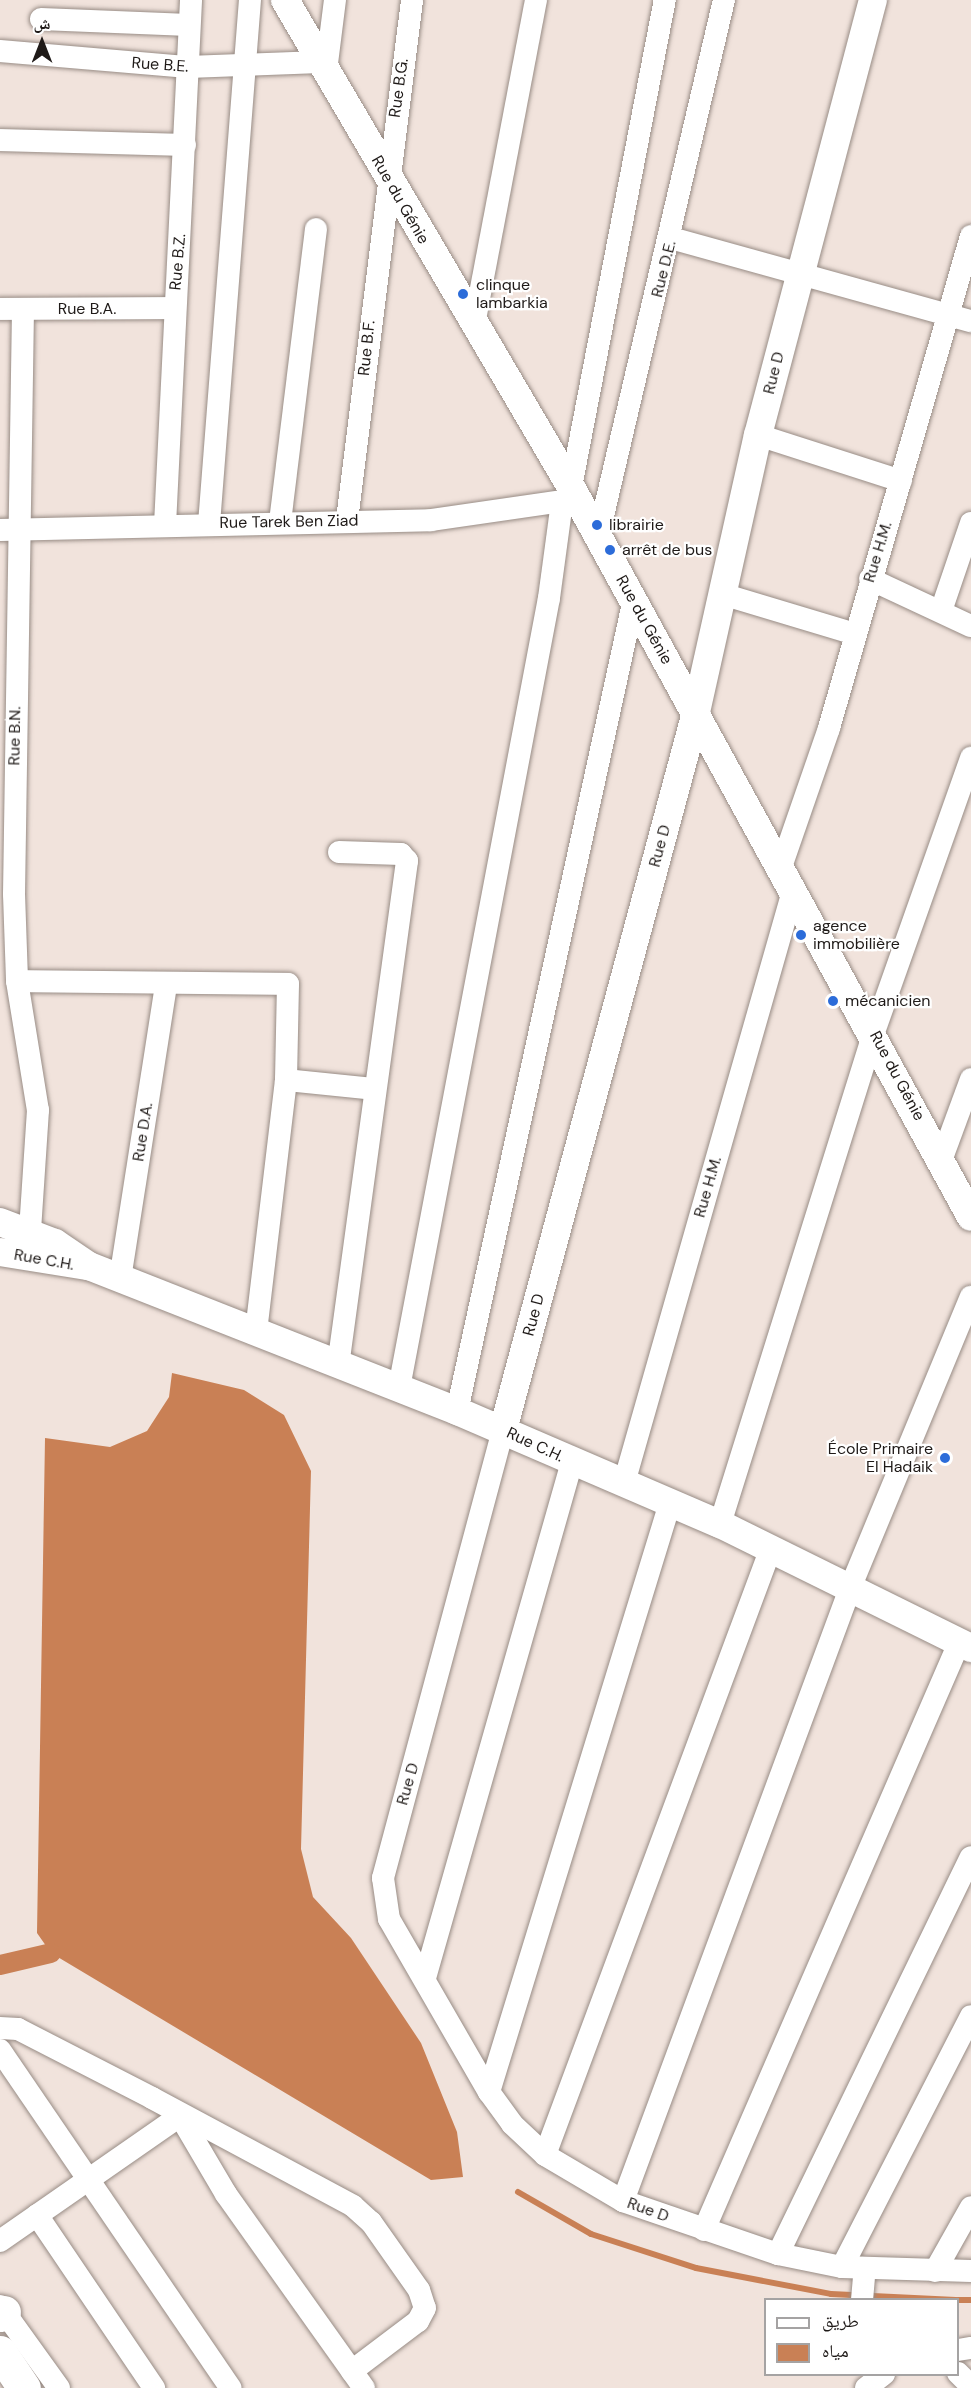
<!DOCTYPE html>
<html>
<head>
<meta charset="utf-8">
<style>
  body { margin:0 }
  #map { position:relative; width:971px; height:2388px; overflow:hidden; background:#f1e3dc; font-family:"DM Sans","Noto Naskh Arabic",sans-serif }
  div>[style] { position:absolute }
  .water>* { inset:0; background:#c98055 }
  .stream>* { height:6px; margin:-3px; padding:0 3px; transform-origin:3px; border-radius:3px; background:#c98055 }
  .canal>* { height:20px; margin:-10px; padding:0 10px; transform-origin:10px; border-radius:10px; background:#c98055 }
  .roads { filter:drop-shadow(0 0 2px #988c85) drop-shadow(0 0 2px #988c85) }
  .minor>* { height:22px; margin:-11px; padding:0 11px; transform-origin:11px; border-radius:11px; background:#fff }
  .tertiary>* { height:28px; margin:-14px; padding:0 14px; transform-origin:14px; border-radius:14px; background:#fff }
  .primary>* { height:33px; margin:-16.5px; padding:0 16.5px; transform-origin:16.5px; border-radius:16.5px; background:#fff }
  .dots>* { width:16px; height:16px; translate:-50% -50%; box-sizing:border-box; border:3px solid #fff; border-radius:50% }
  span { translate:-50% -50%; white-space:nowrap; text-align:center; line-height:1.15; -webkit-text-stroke:4.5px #fff; paint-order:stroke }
  .street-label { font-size:16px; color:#1f1a18 }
  .poi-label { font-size:16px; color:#1f1a18 }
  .left { translate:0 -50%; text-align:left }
  .right { translate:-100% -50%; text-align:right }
  .legend { position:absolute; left:764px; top:2298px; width:195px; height:78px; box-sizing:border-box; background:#fff; border:2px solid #a5a3a3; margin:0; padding:8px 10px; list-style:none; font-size:18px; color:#1f1a18 }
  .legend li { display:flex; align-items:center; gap:12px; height:30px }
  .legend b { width:30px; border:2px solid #a5a3a3 }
  .north { position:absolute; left:12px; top:12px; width:60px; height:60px; -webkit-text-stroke:4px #fff; paint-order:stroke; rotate:0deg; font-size:16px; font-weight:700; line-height:24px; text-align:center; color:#1f1a18 }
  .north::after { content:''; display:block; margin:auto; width:21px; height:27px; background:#1f1a18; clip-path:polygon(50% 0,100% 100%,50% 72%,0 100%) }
</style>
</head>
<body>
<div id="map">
  <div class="water">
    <i style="clip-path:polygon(172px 1373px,244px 1390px,284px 1415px,311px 1471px,301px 1849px,313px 1897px,351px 1938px,421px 2043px,457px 2132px,463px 2177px,431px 2180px,51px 1953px,37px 1933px,45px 1438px,110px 1447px,147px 1431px,169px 1397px)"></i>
  </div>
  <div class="stream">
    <i style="left:518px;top:2192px;width:84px;rotate:29.9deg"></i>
    <i style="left:591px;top:2234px;width:110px;rotate:17.9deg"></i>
    <i style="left:696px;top:2268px;width:137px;rotate:10.9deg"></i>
    <i style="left:831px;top:2294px;width:125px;rotate:2.7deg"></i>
    <i style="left:958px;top:2300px;width:13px"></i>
  </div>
  <div class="canal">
    <i style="left:0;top:1965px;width:52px;rotate:-13.2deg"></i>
  </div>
  <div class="roads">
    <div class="minor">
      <i style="left:41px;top:19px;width:148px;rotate:2.3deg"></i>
      <i style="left:0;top:51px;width:189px;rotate:4.9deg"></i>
      <i style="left:188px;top:67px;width:132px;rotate:-2.2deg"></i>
      <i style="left:326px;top:71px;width:72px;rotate:-82.8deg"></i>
      <i style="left:0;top:140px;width:185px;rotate:1.5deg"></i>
      <i style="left:671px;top:238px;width:311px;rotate:15.5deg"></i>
      <i style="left:0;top:309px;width:174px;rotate:-0.3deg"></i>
      <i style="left:23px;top:309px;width:585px;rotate:90.88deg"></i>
      <i style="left:14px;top:894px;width:87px;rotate:88deg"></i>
      <i style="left:17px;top:981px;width:131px;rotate:80.8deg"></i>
      <i style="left:38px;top:1110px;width:122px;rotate:93.8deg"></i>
      <i style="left:474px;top:325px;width:331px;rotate:-79.2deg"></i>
      <i style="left:758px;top:435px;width:150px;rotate:17.8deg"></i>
      <i style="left:571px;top:487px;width:496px;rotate:-79.1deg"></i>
      <i style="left:347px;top:520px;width:524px;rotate:-82.87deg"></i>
      <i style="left:280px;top:522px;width:295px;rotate:-83deg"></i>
      <i style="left:209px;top:524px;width:526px;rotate:-85.53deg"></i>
      <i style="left:165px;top:525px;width:526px;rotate:-87.16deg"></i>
      <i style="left:0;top:530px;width:431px;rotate:-1.3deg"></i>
      <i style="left:431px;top:520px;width:147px;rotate:-8.2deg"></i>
      <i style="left:598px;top:537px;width:552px;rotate:-76.8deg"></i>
      <i style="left:870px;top:579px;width:111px;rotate:25deg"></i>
      <i style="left:722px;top:594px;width:139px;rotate:16.7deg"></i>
      <i style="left:941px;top:611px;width:93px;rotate:-71.2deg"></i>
      <i style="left:781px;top:867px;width:147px;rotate:-70.9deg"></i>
      <i style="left:829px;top:728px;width:512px;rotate:-73.9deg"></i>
      <i style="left:17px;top:981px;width:271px;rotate:0.6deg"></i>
      <i style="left:288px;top:984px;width:96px;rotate:91.2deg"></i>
      <i style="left:286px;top:1080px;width:254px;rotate:96.8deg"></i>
      <i style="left:286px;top:1080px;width:89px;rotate:5.8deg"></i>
      <i style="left:942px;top:1158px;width:84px;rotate:-69.8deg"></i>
      <i style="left:120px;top:1279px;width:297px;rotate:-81.1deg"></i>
      <i style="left:338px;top:1366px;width:510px;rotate:-82.22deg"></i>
      <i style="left:407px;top:861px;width:9px;rotate:-131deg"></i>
      <i style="left:401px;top:854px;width:62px;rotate:-178.2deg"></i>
      <i style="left:399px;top:1388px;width:804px;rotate:-79.25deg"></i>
      <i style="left:549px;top:598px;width:97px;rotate:-82.3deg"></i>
      <i style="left:457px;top:1411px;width:827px;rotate:-77.71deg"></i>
      <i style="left:503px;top:1430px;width:464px;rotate:105deg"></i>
      <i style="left:383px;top:1878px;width:41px;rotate:81.7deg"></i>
      <i style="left:389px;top:1919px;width:200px;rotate:60deg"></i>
      <i style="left:489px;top:2092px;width:39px;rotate:54deg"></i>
      <i style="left:512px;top:2124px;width:45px;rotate:43.2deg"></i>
      <i style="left:545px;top:2155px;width:91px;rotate:30.5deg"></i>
      <i style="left:623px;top:2201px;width:164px;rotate:18.9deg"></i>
      <i style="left:778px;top:2254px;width:65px;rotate:11.5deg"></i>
      <i style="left:842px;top:2267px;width:129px;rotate:1.8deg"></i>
      <i style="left:624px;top:1483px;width:616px;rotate:-74.07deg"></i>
      <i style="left:720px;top:1524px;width:516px;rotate:-72.62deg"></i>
      <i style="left:874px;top:1032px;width:291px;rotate:-70.5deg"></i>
      <i style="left:425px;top:1978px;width:537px;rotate:-74.1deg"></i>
      <i style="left:0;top:2028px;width:18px;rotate:3deg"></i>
      <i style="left:18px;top:2029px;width:151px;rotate:27.2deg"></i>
      <i style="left:152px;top:2098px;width:228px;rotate:28.2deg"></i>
      <i style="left:353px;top:2206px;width:24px;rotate:42deg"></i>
      <i style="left:371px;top:2222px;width:83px;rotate:54.8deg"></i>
      <i style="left:419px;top:2290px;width:19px;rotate:72deg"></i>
      <i style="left:425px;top:2308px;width:15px;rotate:118deg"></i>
      <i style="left:418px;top:2321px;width:83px;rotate:142.9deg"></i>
      <i style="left:0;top:2050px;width:409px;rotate:55.7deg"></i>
      <i style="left:489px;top:2092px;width:616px;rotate:-72.92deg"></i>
      <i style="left:545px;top:2155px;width:648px;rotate:-69.58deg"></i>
      <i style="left:623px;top:2201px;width:656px;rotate:-69.66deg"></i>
      <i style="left:851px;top:1586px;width:313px;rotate:-67.5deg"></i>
      <i style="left:37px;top:2215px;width:209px;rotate:55.9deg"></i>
      <i style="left:704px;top:2230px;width:640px;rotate:-66.52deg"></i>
      <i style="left:0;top:2241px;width:219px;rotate:-34.8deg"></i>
      <i style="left:180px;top:2116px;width:91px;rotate:59.5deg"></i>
      <i style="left:226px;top:2194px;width:238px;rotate:54.6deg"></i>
      <i style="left:778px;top:2254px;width:441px;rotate:-64.1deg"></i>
      <i style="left:842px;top:2267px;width:282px;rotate:-62.8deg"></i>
      <i style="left:935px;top:2271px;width:73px;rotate:-60.6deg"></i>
      <i style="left:862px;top:2300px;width:32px;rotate:-85deg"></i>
      <i style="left:0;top:2306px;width:101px;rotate:54.3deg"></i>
      <i style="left:958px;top:2350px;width:13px;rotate:-9deg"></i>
      <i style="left:958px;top:2373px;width:18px;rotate:45deg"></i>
      <i style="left:866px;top:2388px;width:23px;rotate:-38deg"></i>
    </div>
    <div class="tertiary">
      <i style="left:285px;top:0;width:565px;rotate:59.58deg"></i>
      <i style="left:571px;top:487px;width:832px;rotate:61.28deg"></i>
      <i style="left:0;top:1222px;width:59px;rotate:20.9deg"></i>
      <i style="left:55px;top:1243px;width:41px;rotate:34.1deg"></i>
      <i style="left:89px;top:1266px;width:396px;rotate:21.5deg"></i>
      <i style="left:457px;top:1411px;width:286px;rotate:23.3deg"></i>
      <i style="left:720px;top:1524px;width:280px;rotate:26.3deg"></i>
      <i style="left:0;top:1252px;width:88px;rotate:9.1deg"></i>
      <i style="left:503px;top:1430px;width:743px;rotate:-74.95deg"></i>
      <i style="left:696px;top:712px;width:284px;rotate:-77.4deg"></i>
      <i style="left:758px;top:435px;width:450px;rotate:-75.2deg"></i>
    </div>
    <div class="primary">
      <i style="left:0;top:2315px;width:5px;rotate:-37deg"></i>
      <i style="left:0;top:2352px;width:43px;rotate:56.3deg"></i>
    </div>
  </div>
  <div class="dots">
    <i style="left:463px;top:294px;background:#2c6cd9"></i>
    <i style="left:597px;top:525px;background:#2c6cd9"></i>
    <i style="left:610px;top:550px;background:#2c6cd9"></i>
    <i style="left:801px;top:935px;background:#2c6cd9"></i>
    <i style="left:833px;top:1001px;background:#2c6cd9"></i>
    <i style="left:945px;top:1458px;background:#2c6cd9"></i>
  </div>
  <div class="street-label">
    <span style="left:160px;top:65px;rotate:4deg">Rue B.E.</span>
    <span style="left:399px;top:88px;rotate:-82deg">Rue B.G.</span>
    <span style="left:400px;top:200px;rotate:60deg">Rue du Génie</span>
    <span style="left:178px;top:262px;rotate:-85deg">Rue B.Z.</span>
    <span style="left:664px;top:269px;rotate:-76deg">Rue D.E.</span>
    <span style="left:87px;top:309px">Rue B.A.</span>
    <span style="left:367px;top:348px;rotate:-84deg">Rue B.F.</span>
    <span style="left:774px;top:373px;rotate:-76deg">Rue D</span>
    <span style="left:289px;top:522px;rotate:-1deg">Rue Tarek Ben Ziad</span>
    <span style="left:878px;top:552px;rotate:-73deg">Rue H.M.</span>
    <span style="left:644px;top:620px;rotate:61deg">Rue du Génie</span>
    <span style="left:15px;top:736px;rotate:-89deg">Rue B.N.</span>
    <span style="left:660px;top:846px;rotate:-75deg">Rue D</span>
    <span style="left:897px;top:1076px;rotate:62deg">Rue du Génie</span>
    <span style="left:143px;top:1132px;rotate:-81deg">Rue D.A.</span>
    <span style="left:708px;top:1187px;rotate:-74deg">Rue H.M.</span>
    <span style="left:44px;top:1260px;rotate:10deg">Rue C.H.</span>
    <span style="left:534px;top:1315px;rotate:-75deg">Rue D</span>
    <span style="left:535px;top:1445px;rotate:25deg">Rue C.H.</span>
    <span style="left:408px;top:1784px;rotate:-74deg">Rue D</span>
    <span style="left:648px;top:2210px;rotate:20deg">Rue D</span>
  </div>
  <div class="poi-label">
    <span class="left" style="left:476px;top:294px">clinque<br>lambarkia</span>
    <span class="left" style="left:609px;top:525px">librairie</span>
    <span class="left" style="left:622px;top:550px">arrêt de bus</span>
    <span class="left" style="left:813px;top:935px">agence<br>immobilière</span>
    <span class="left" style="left:845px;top:1001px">mécanicien</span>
    <span class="right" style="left:933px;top:1458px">École Primaire<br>El Hadaik</span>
  </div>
  <ul class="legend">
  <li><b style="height:8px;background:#fff"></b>طريق</li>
  <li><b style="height:16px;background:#c98055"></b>مياه</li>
  </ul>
  <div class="north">ش</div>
</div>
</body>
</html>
